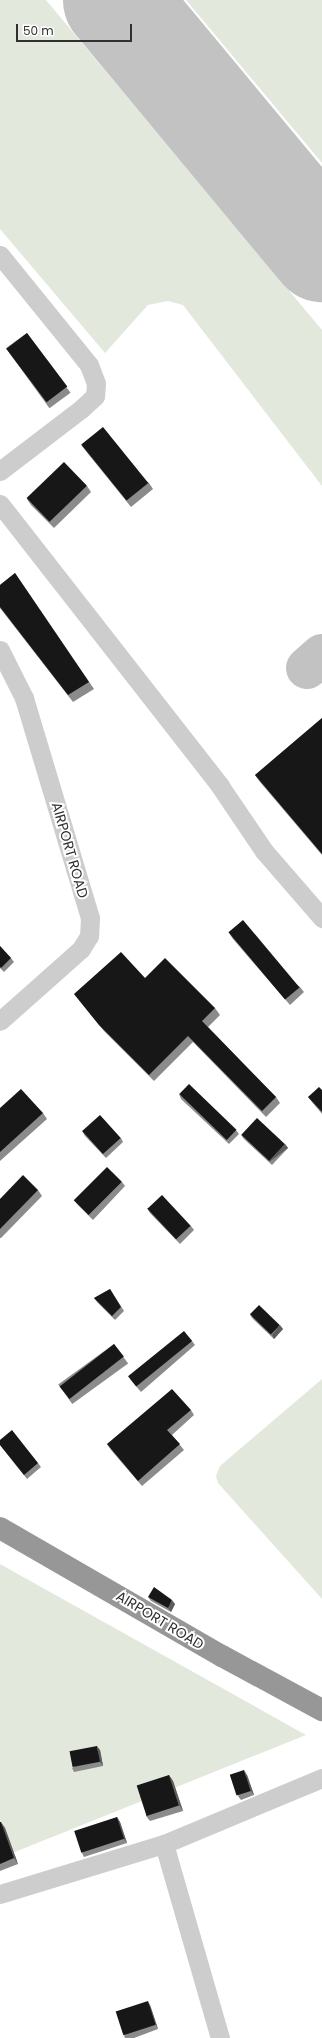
<!DOCTYPE html>
<html>
<head>
<meta charset="utf-8">
<style>
  body { margin:0 }
  #map { position:relative; width:322px; height:2038px; overflow:hidden; background:#fff; font-family:Poppins,sans-serif }
  div>[style] { position:absolute }
  .green>* { inset:0; background:#e3e8dd }
  .taxiway>* { height:42px; margin:-21px; padding:0 21px; transform-origin:21px; border-radius:21px; background:#c2c2c2 }
  .runway>* { height:105px; margin:-52.5px; padding:0 52.5px; transform-origin:52.5px; border-radius:52.5px; background:#c2c2c2 }
  .minor>* { height:19px; margin:-9.5px; padding:0 9.5px; transform-origin:9.5px; border-radius:9.5px; background:#cdcdcd }
  .highway>* { height:22px; margin:-11px; padding:0 11px; transform-origin:11px; border-radius:11px; background:#979797 }
  .wall>* { inset:0; background:#8b8b8b; transform-origin:0 0 }
  .shaded-wall>* { inset:0; background:#5d5d5d; transform-origin:0 0 }
  .building>* { inset:0; background:#171717; transform-origin:0 0 }
  span { translate:-50% -50%; white-space:nowrap; text-align:center; line-height:1.15; -webkit-text-stroke:4px #fff; paint-order:stroke }
  .street-label { font-size:14px; color:#303030 }
  .scale { position:absolute; left:16px; top:24px; width:116px; height:18px; box-sizing:border-box; border:2px solid #303030; border-top:0; padding-left:5px; font-size:12px; line-height:14px; white-space:nowrap; color:#303030; -webkit-text-stroke:3px #fff; paint-order:stroke }
</style>
</head>
<body>
<div id="map">
  <div class="green">
    <i style="clip-path:polygon(0 0,46px 0,322px 330px,322px 486px,183px 305px,168px 301px,148px 305px,105px 353px,0 229px)"></i>
    <i style="clip-path:polygon(186px 0,322px 0,322px 163px)"></i>
    <i style="clip-path:polygon(322px 1379px,322px 1599px,218px 1483px,216px 1476px,220px 1466px)"></i>
    <i style="clip-path:polygon(0 1564px,306px 1735px,0 1858px)"></i>
  </div>
  <div class="taxiway">
    <i style="left:307px;top:668px;width:20px;rotate:-41deg"></i>
  </div>
  <div class="runway">
    <i style="left:115px;top:0;width:324px;rotate:50.3deg"></i>
  </div>
  <div class="minor">
    <i style="left:0;top:255px;width:141px;rotate:51deg"></i>
    <i style="left:89px;top:365px;width:19px;rotate:69deg"></i>
    <i style="left:96px;top:383px;width:13px;rotate:94deg"></i>
    <i style="left:95px;top:396px;width:19px;rotate:137deg"></i>
    <i style="left:81px;top:409px;width:102px;rotate:142.6deg"></i>
    <i style="left:0;top:504px;width:358px;rotate:52deg"></i>
    <i style="left:220px;top:786px;width:78px;rotate:55.9deg"></i>
    <i style="left:264px;top:851px;width:89px;rotate:49.1deg"></i>
    <i style="left:0;top:650px;width:54px;rotate:63.4deg"></i>
    <i style="left:24px;top:698px;width:230px;rotate:73.3deg"></i>
    <i style="left:90px;top:918px;width:18px;rotate:93deg"></i>
    <i style="left:89px;top:936px;width:15px;rotate:122deg"></i>
    <i style="left:81px;top:949px;width:108px;rotate:138.4deg"></i>
    <i style="left:164px;top:1844px;width:202px;rotate:73.9deg"></i>
    <i style="left:0;top:1894px;width:171px;rotate:-17deg"></i>
    <i style="left:164px;top:1844px;width:171px;rotate:-22.7deg"></i>
  </div>
  <div class="highway">
    <i style="left:0;top:1528px;width:256px;rotate:30deg"></i>
    <i style="left:222px;top:1656px;width:114px;rotate:28.4deg"></i>
  </div>
  <div class="wall">
    <i style="left:27px;top:333px;width:74px;height:26px;rotate:54deg"></i>
    <i style="clip-path:polygon(81px 445px,149px 483px,153px 489px,131px 507px)"></i>
    <i style="clip-path:polygon(87px 486px,91px 492px,54px 528px,31px 505px,27px 499px)"></i>
    <i style="clip-path:polygon(15px 573px,94px 689px,73px 702px,0 608px,0 585px)"></i>
    <i style="clip-path:polygon(322px 718px,322px 855px,260px 782px,255px 775px)"></i>
    <i style="clip-path:polygon(229px 933px,300px 987px,304px 992px,290px 1005px,233px 939px)"></i>
    <i style="clip-path:polygon(0 946px,11px 958px,14px 962px,4px 972px,0 968px)"></i>
    <i style="clip-path:polygon(145px 978px,215px 1008px,220px 1015px,208px 1027px,276px 1097px,280px 1103px,266px 1117px,193px 1042px,154px 1081px,104px 1031px,74px 994px)"></i>
    <i style="clip-path:polygon(322px 1090px,322px 1114px,312px 1102px,308px 1097px)"></i>
    <i style="clip-path:polygon(179px 1094px,236px 1130px,239px 1134px,229px 1144px,181px 1099px)"></i>
    <i style="clip-path:polygon(0 1108px,43px 1113px,47px 1119px,0 1161px)"></i>
    <i style="clip-path:polygon(82px 1131px,121px 1138px,123px 1142px,106px 1158px,85px 1136px)"></i>
    <i style="clip-path:polygon(241px 1135px,285px 1144px,288px 1148px,272px 1165px,244px 1139px)"></i>
    <i style="clip-path:polygon(122px 1182px,125px 1186px,93px 1220px,77px 1204px,74px 1200px)"></i>
    <i style="clip-path:polygon(38px 1190px,42px 1196px,1px 1238px,0 1238px,0 1199px)"></i>
    <i style="clip-path:polygon(147px 1208px,191px 1226px,194px 1230px,180px 1244px,150px 1213px)"></i>
    <i style="clip-path:polygon(110px 1289px,124px 1311px,115px 1320px,97px 1302px,94px 1298px)"></i>
    <i style="clip-path:polygon(250px 1315px,283px 1329px,274px 1339px,253px 1319px)"></i>
    <i style="clip-path:polygon(192px 1341px,195px 1345px,141px 1392px,130px 1379px)"></i>
    <i style="left:114px;top:1344px;width:24px;height:69px;rotate:54deg"></i>
    <i style="clip-path:polygon(191px 1410px,194px 1415px,172px 1435px,184px 1450px,142px 1486px,111px 1450px,107px 1444px)"></i>
    <i style="clip-path:polygon(0 1445px,38px 1463px,41px 1467px,27px 1479px)"></i>
    <i style="clip-path:polygon(148px 1597px,175px 1604px,171px 1612px,151px 1601px)"></i>
    <i style="clip-path:polygon(100px 1750px,103px 1766px,74px 1772px,72px 1768px)"></i>
    <i style="clip-path:polygon(169px 1775px,173px 1781px,183px 1811px,150px 1821px,146px 1816px)"></i>
    <i style="clip-path:polygon(247px 1775px,254px 1795px,241px 1800px,238px 1796px)"></i>
    <i style="clip-path:polygon(117px 1817px,120px 1822px,127px 1843px,84px 1857px,82px 1853px)"></i>
    <i style="clip-path:polygon(0 1822px,5px 1828px,18px 1864px,0 1871px)"></i>
    <i style="clip-path:polygon(150px 2005px,158px 2029px,134px 2038px,125px 2038px,124px 2036px)"></i>
  </div>
  <div class="shaded-wall">
    <i style="left:285px;top:1144px;width:5px;height:23px;rotate:53deg"></i>
    <i style="clip-path:polygon(280px 1325px,283px 1329px,274px 1339px,272px 1335px)"></i>
    <i style="clip-path:polygon(172px 1600px,175px 1604px,171px 1612px,168px 1608px)"></i>
    <i style="clip-path:polygon(97px 1746px,100px 1750px,103px 1766px,100px 1762px)"></i>
    <i style="clip-path:polygon(244px 1770px,247px 1775px,254px 1795px,251px 1791px)"></i>
    <i style="clip-path:polygon(169px 1775px,173px 1781px,183px 1811px,179px 1805px)"></i>
    <i style="clip-path:polygon(117px 1817px,120px 1822px,127px 1843px,124px 1839px)"></i>
    <i style="clip-path:polygon(1px 1822px,5px 1828px,18px 1864px,14px 1858px)"></i>
    <i style="clip-path:polygon(148px 2001px,150px 2005px,158px 2029px,156px 2025px)"></i>
  </div>
  <div class="building">
    <i style="left:27px;top:333px;width:67px;height:26px;rotate:53deg"></i>
    <i style="left:103px;top:427px;width:72px;height:28px;rotate:51deg"></i>
    <i style="left:64px;top:462px;width:33px;height:52px;rotate:46deg"></i>
    <i style="clip-path:polygon(15px 573px,89px 682px,68px 695px,0 607px,0 585px)"></i>
    <i style="clip-path:polygon(322px 718px,322px 854px,255px 775px)"></i>
    <i style="left:243px;top:920px;width:88px;height:19px;rotate:50deg"></i>
    <i style="clip-path:polygon(0 946px,11px 958px,1px 968px,0 967px)"></i>
    <i style="clip-path:polygon(121px 952px,145px 978px,165px 958px,215px 1008px,202px 1021px,276px 1097px,262px 1111px,188px 1036px,149px 1075px,99px 1025px,74px 994px)"></i>
    <i style="left:189px;top:1084px;width:66px;height:14px;rotate:44deg"></i>
    <i style="clip-path:polygon(319px 1087px,322px 1090px,322px 1112px,308px 1097px)"></i>
    <i style="clip-path:polygon(21px 1089px,43px 1113px,0 1152px,0 1108px)"></i>
    <i style="left:100px;top:1115px;width:31px;height:24px;rotate:48deg"></i>
    <i style="left:257px;top:1118px;width:38px;height:23px;rotate:43deg"></i>
    <i style="left:107px;top:1167px;width:21px;height:47px;rotate:45deg"></i>
    <i style="clip-path:polygon(23px 1175px,38px 1190px,0 1229px,0 1199px)"></i>
    <i style="left:162px;top:1195px;width:42px;height:20px;rotate:47deg"></i>
    <i style="clip-path:polygon(110px 1289px,121px 1307px,112px 1316px,94px 1298px)"></i>
    <i style="left:259px;top:1305px;width:29px;height:13px;rotate:44deg"></i>
    <i style="left:184px;top:1331px;width:13px;height:72px;rotate:51deg"></i>
    <i style="left:114px;top:1344px;width:16px;height:69px;rotate:52deg"></i>
    <i style="clip-path:polygon(172px 1389px,191px 1410px,167px 1430px,180px 1444px,138px 1481px,107px 1444px)"></i>
    <i style="clip-path:polygon(12px 1430px,38px 1463px,24px 1475px,0 1445px,0 1440px)"></i>
    <i style="clip-path:polygon(154px 1587px,172px 1600px,168px 1608px,148px 1597px)"></i>
    <i style="left:97px;top:1746px;width:16px;height:28px;rotate:79deg"></i>
    <i style="left:244px;top:1770px;width:22px;height:15px;rotate:72deg"></i>
    <i style="left:169px;top:1775px;width:32px;height:34px;rotate:72deg"></i>
    <i style="left:117px;top:1817px;width:23px;height:45px;rotate:72deg"></i>
    <i style="clip-path:polygon(0 1822px,1px 1822px,14px 1858px,0 1864px)"></i>
    <i style="left:148px;top:2001px;width:25px;height:34px;rotate:72deg"></i>
  </div>
  <div class="street-label">
    <span style="left:70px;top:850px;rotate:74deg">AIRPORT ROAD</span>
    <span style="left:160px;top:1620px;rotate:31deg">AIRPORT ROAD</span>
  </div>
  <div class="scale">50 m</div>
</div>
</body>
</html>
